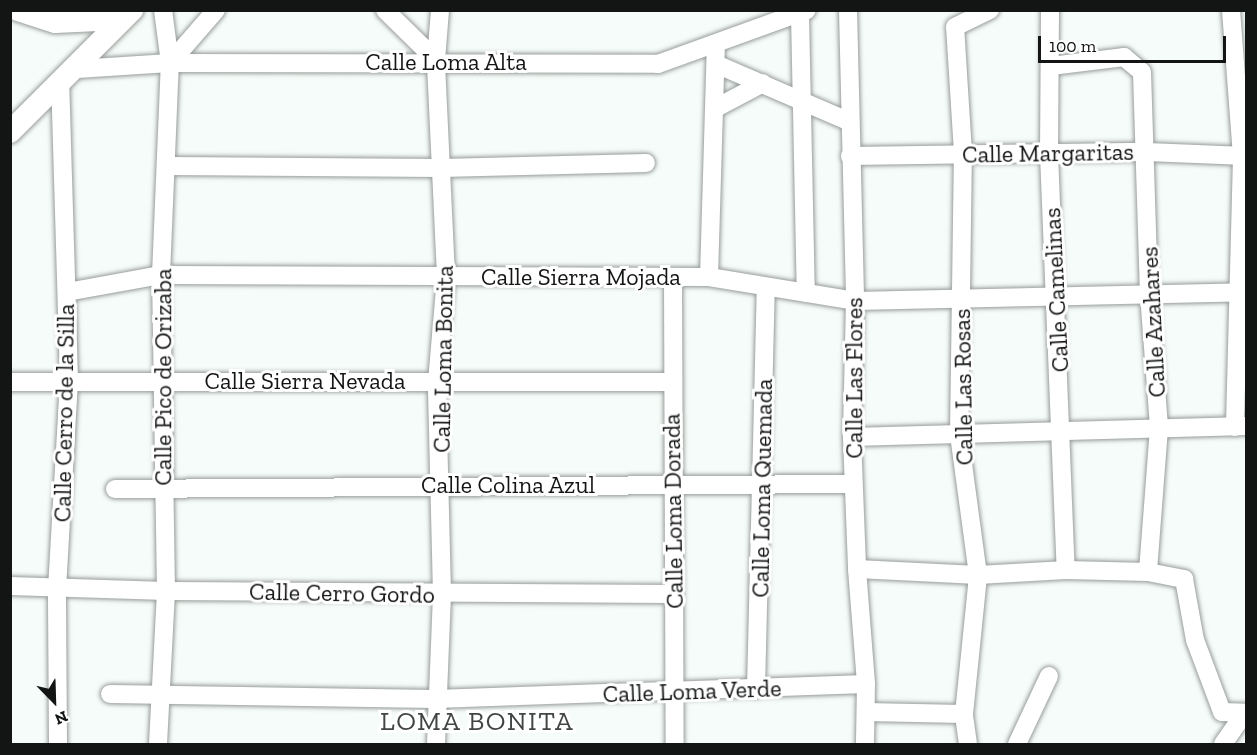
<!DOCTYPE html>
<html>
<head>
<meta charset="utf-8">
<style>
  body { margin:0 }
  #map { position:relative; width:1257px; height:755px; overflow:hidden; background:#f6fcf9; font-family:"Zilla Slab",serif }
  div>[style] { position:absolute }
  .roads { filter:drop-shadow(0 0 2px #979d9a) drop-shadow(0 0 2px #979d9a) }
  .minor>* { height:18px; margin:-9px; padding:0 9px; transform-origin:9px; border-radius:9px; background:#fff }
  .major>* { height:22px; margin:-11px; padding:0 11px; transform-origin:11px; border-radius:11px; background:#fff }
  span { translate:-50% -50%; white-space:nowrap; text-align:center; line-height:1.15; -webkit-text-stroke:6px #fff; paint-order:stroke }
  .street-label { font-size:24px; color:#131514 }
  .quarter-label { font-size:27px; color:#414644; letter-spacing:1.5px }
  .frame { position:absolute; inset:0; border:12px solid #131514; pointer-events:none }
  .north { position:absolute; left:24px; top:671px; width:60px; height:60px; -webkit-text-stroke:4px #fff; paint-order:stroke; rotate:157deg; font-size:16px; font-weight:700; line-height:24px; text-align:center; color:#131514 }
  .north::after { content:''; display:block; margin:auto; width:21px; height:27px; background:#131514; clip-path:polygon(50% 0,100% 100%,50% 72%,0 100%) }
  .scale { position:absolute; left:1038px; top:36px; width:188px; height:27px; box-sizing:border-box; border:3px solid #131514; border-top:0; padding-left:8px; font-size:18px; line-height:21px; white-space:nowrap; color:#131514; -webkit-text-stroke:4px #fff; paint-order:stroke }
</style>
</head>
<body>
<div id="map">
  <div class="roads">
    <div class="minor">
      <i style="left:385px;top:10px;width:71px;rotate:44.4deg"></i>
      <i style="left:848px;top:10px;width:291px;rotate:88.6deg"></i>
      <i style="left:855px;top:301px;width:136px;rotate:91.3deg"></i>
      <i style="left:852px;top:437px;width:132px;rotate:87.8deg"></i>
      <i style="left:857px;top:569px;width:115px;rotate:85.5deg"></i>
      <i style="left:866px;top:684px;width:60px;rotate:91deg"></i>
      <i style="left:1050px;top:10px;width:144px;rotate:90.4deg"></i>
      <i style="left:1049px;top:154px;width:416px;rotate:87.7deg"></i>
      <i style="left:1231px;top:10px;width:147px;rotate:85.7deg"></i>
      <i style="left:1242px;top:157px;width:270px;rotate:91.5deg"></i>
      <i style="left:800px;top:15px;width:278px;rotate:88.8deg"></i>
      <i style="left:170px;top:63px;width:70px;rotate:-49deg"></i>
      <i style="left:716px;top:64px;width:146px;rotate:23.4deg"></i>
      <i style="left:1051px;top:66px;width:74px;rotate:-7deg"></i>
      <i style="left:1124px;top:57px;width:23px;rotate:40deg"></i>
      <i style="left:1142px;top:72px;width:222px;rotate:88.2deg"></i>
      <i style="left:1149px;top:294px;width:134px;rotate:85.7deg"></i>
      <i style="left:1159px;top:428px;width:144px;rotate:94.4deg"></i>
      <i style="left:77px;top:69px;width:93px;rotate:-3.7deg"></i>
      <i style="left:170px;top:63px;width:488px;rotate:0.1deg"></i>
      <i style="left:658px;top:64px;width:158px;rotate:-19.9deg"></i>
      <i style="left:714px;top:109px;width:55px;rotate:-28deg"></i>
      <i style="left:850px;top:156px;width:297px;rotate:-0.8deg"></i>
      <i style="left:1147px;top:152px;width:99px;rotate:2.3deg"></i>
      <i style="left:167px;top:166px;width:274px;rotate:0.4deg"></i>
      <i style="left:441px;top:168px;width:205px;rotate:-1.4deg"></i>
      <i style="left:709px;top:277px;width:232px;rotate:-88.3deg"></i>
      <i style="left:673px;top:278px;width:466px;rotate:89.8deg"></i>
      <i style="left:67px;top:292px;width:96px;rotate:-10.3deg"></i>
      <i style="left:161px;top:275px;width:548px;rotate:0.21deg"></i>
      <i style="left:709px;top:277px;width:148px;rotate:9.3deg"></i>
      <i style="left:855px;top:301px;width:391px;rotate:-1.3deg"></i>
      <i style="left:10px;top:382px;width:661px"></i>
      <i style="left:852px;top:437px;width:394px;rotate:-1.6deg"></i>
      <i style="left:115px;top:489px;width:738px;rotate:-0.39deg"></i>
      <i style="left:857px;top:569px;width:121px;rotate:2.8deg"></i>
      <i style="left:978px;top:575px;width:88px;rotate:-3.3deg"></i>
      <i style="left:1066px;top:570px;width:82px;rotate:1.4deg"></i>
      <i style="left:1148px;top:572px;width:37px;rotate:11deg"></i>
      <i style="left:1184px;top:579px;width:62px;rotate:79.8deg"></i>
      <i style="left:1195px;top:640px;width:77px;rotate:69.4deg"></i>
      <i style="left:1222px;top:712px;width:24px;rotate:2deg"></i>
      <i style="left:10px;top:586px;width:156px;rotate:1.8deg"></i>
      <i style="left:166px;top:591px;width:507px;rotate:0.34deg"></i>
      <i style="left:756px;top:689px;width:402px;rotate:-88.6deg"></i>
      <i style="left:110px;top:694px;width:325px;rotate:0.9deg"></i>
      <i style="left:435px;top:699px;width:431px;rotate:-2deg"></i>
      <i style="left:866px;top:712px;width:98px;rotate:1.2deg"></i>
      <i style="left:58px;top:744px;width:155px;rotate:-90.4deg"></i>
      <i style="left:57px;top:589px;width:209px;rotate:-86.7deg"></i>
      <i style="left:69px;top:380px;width:298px;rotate:-91.7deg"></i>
      <i style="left:158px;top:744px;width:153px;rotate:-87deg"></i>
      <i style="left:166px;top:591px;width:316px;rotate:-90.9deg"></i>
      <i style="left:161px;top:275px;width:212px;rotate:-87.6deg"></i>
      <i style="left:170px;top:63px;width:53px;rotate:-97.5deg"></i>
      <i style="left:436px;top:744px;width:150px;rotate:-87.7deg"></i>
      <i style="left:442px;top:594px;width:212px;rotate:-91.4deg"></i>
      <i style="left:437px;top:382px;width:106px;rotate:-85.1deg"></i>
      <i style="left:446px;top:276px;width:216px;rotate:-92.7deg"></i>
      <i style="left:436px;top:60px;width:50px;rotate:-85.4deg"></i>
      <i style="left:968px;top:744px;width:30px;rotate:-98deg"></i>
      <i style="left:964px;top:714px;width:140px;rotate:-84.2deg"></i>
      <i style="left:978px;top:575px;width:142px;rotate:-97.7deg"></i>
      <i style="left:959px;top:434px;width:281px;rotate:-89.2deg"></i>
      <i style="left:963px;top:153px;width:126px;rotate:-93.6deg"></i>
      <i style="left:955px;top:27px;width:39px;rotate:-26deg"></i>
      <i style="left:1017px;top:744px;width:75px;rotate:-64.8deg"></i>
      <i style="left:1223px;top:744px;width:37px;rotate:-55deg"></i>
    </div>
    <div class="major">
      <i style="left:18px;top:10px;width:39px;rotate:18deg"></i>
      <i style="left:55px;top:22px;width:43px;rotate:-2.7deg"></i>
      <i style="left:98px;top:20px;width:27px;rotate:-22deg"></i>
      <i style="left:10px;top:132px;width:173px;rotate:-45deg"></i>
    </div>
  </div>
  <div class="street-label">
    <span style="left:446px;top:62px">Calle Loma Alta</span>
    <span style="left:1048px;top:153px;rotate:-1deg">Calle Margaritas</span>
    <span style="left:581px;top:277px">Calle Sierra Mojada</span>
    <span style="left:1056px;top:290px;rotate:-93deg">Calle Camelinas</span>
    <span style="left:1153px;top:322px;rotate:-93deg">Calle Azahares</span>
    <span style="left:443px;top:359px;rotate:-89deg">Calle Loma Bonita</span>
    <span style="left:163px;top:377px;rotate:-90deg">Calle Pico de Orizaba</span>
    <span style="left:854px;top:378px;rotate:-90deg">Calle Las Flores</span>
    <span style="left:305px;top:381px">Calle Sierra Nevada</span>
    <span style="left:963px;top:387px;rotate:-91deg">Calle Las Rosas</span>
    <span style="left:64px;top:413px;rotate:-89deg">Calle Cerro de la Silla</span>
    <span style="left:508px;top:485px">Calle Colina Azul</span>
    <span style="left:762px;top:488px;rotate:-89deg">Calle Loma Quemada</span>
    <span style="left:673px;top:511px;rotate:-91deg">Calle Loma Dorada</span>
    <span style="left:342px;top:593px;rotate:1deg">Calle Cerro Gordo</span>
    <span style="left:692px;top:691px;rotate:-2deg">Calle Loma Verde</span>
  </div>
  <div class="quarter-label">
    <span style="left:477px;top:722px">LOMA BONITA</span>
  </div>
  <div class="frame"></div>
  <div class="north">N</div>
  <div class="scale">100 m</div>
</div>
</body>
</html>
